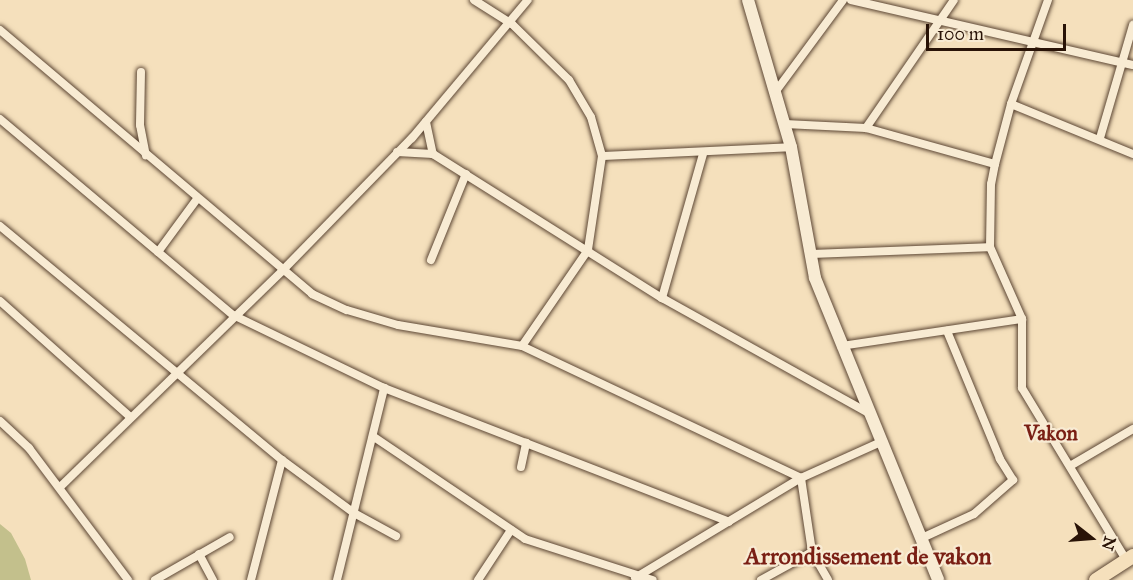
<!DOCTYPE html>
<html>
<head>
<meta charset="utf-8">
<style>
  body { margin:0 }
  #map { position:relative; width:1133px; height:580px; overflow:hidden; background:#f5e0bc; font-family:"IM FELL Great Primer",serif }
  div>[style] { position:absolute }
  .green>* { inset:0; background:#c3c08c }
  .roads { filter:drop-shadow(0 0 2px #5c4634) drop-shadow(0 0 2px #5c4634) }
  .minor>* { height:8px; margin:-4px; padding:0 4px; transform-origin:4px; border-radius:4px; background:#f8ebd3 }
  .secondary>* { height:12px; margin:-6px; padding:0 6px; transform-origin:6px; border-radius:6px; background:#f8ebd3 }
  .trunk>* { height:14px; margin:-7px; padding:0 7px; transform-origin:7px; border-radius:7px; background:#f5e0bc }
  span { translate:-50% -50%; white-space:nowrap; text-align:center; line-height:1.15; -webkit-text-stroke:4.5px #f8ebd3; paint-order:stroke }
  .quarter-label { font-size:21px; color:#7a1f14; font-weight:700 }
  .district-label { font-size:24px; color:#7a1f14; font-weight:700 }
  .north { position:absolute; left:1061px; top:508px; width:60px; height:60px; -webkit-text-stroke:4px #f8ebd3; paint-order:stroke; rotate:107deg; font-size:16px; font-weight:700; line-height:24px; text-align:center; color:#291307 }
  .north::after { content:''; display:block; margin:auto; width:21px; height:27px; background:#291307; clip-path:polygon(50% 0,100% 100%,50% 72%,0 100%) }
  .scale { position:absolute; left:926px; top:24px; width:140px; height:27px; box-sizing:border-box; border:3px solid #291307; border-top:0; padding-left:8px; font-size:18px; line-height:21px; white-space:nowrap; color:#291307; -webkit-text-stroke:4px #f8ebd3; paint-order:stroke }
</style>
</head>
<body>
<div id="map">
  <div class="green">
    <i style="clip-path:polygon(0 524px,11px 533px,25px 559px,31px 580px,0 580px)"></i>
  </div>
  <div class="roads">
    <div class="minor">
      <i style="left:474px;top:0;width:45px;rotate:32.3deg"></i>
      <i style="left:512px;top:24px;width:80px;rotate:44.5deg"></i>
      <i style="left:569px;top:80px;width:43px;rotate:59.3deg"></i>
      <i style="left:591px;top:117px;width:41px;rotate:74.2deg"></i>
      <i style="left:602px;top:156px;width:95px;rotate:98.5deg"></i>
      <i style="left:588px;top:250px;width:116px;rotate:124.5deg"></i>
      <i style="left:851px;top:0;width:289px;rotate:13deg"></i>
      <i style="left:1048px;top:0;width:110px;rotate:109.6deg"></i>
      <i style="left:1011px;top:104px;width:62px;rotate:104.9deg"></i>
      <i style="left:995px;top:164px;width:20px;rotate:101deg"></i>
      <i style="left:991px;top:184px;width:63px;rotate:90.9deg"></i>
      <i style="left:990px;top:247px;width:79px;rotate:66deg"></i>
      <i style="left:1022px;top:319px;width:69px;rotate:90deg"></i>
      <i style="left:1022px;top:388px;width:201px;rotate:58.8deg"></i>
      <i style="left:0;top:30px;width:409px;rotate:40.2deg"></i>
      <i style="left:312px;top:294px;width:38px;rotate:25deg"></i>
      <i style="left:347px;top:310px;width:53px;rotate:16.4deg"></i>
      <i style="left:398px;top:325px;width:126px;rotate:9.6deg"></i>
      <i style="left:522px;top:346px;width:309px;rotate:25.3deg"></i>
      <i style="left:801px;top:478px;width:75px;rotate:81.5deg"></i>
      <i style="left:812px;top:552px;width:32px;rotate:60deg"></i>
      <i style="left:141px;top:72px;width:53px;rotate:91.1deg"></i>
      <i style="left:140px;top:125px;width:31px;rotate:79deg"></i>
      <i style="left:776px;top:91px;width:113px;rotate:-53.6deg"></i>
      <i style="left:1011px;top:104px;width:132px;rotate:22.3deg"></i>
      <i style="left:0;top:119px;width:304px;rotate:40.1deg"></i>
      <i style="left:233px;top:315px;width:168px;rotate:25.8deg"></i>
      <i style="left:384px;top:388px;width:370px;rotate:21.2deg"></i>
      <i style="left:426px;top:122px;width:33px;rotate:78deg"></i>
      <i style="left:785px;top:124px;width:81px;rotate:2.8deg"></i>
      <i style="left:866px;top:128px;width:134px;rotate:15.6deg"></i>
      <i style="left:866px;top:128px;width:155px;rotate:-55.5deg"></i>
      <i style="left:1100px;top:138px;width:118px;rotate:-73.7deg"></i>
      <i style="left:397px;top:152px;width:36px;rotate:3deg"></i>
      <i style="left:433px;top:154px;width:271px;rotate:32.2deg"></i>
      <i style="left:662px;top:298px;width:237px;rotate:29.1deg"></i>
      <i style="left:602px;top:156px;width:189px;rotate:-2.7deg"></i>
      <i style="left:0;top:226px;width:366px;rotate:39.7deg"></i>
      <i style="left:282px;top:460px;width:89px;rotate:36.4deg"></i>
      <i style="left:354px;top:513px;width:48px;rotate:28.7deg"></i>
      <i style="left:158px;top:252px;width:66px;rotate:-53.7deg"></i>
      <i style="left:809px;top:254px;width:181px;rotate:-2.2deg"></i>
      <i style="left:431px;top:260px;width:93px;rotate:-67.9deg"></i>
      <i style="left:662px;top:298px;width:150px;rotate:-74.1deg"></i>
      <i style="left:0;top:301px;width:173px;rotate:41.7deg"></i>
      <i style="left:841px;top:346px;width:183px;rotate:-8.5deg"></i>
      <i style="left:0;top:421px;width:40px;rotate:43deg"></i>
      <i style="left:29px;top:448px;width:165px;rotate:53.1deg"></i>
      <i style="left:374px;top:437px;width:182px;rotate:34deg"></i>
      <i style="left:525px;top:539px;width:134px;rotate:17.8deg"></i>
      <i style="left:1070px;top:466px;width:73px;rotate:-30.4deg"></i>
      <i style="left:521px;top:467px;width:25px;rotate:-78deg"></i>
      <i style="left:60px;top:487px;width:310px;rotate:-44.2deg"></i>
      <i style="left:282px;top:271px;width:186px;rotate:-45.7deg"></i>
      <i style="left:412px;top:138px;width:180px;rotate:-50deg"></i>
      <i style="left:922px;top:538px;width:57px;rotate:-24.8deg"></i>
      <i style="left:974px;top:514px;width:52px;rotate:-41.1deg"></i>
      <i style="left:1013px;top:480px;width:25px;rotate:-122deg"></i>
      <i style="left:1000px;top:459px;width:139px;rotate:-112.5deg"></i>
      <i style="left:199px;top:554px;width:30px;rotate:62deg"></i>
      <i style="left:635px;top:578px;width:194px;rotate:-31.1deg"></i>
      <i style="left:801px;top:478px;width:90px;rotate:-24.3deg"></i>
      <i style="left:155px;top:580px;width:86px;rotate:-29.8deg"></i>
      <i style="left:251px;top:580px;width:124px;rotate:-75.5deg"></i>
      <i style="left:337px;top:580px;width:198px;rotate:-76.2deg"></i>
      <i style="left:478px;top:580px;width:60px;rotate:-56.6deg"></i>
      <i style="left:761px;top:580px;width:58px;rotate:-28.8deg"></i>
    </div>
    <div class="secondary">
      <i style="left:748px;top:0;width:153px;rotate:73.7deg"></i>
      <i style="left:791px;top:147px;width:133px;rotate:79.6deg"></i>
      <i style="left:815px;top:278px;width:326px;rotate:67.8deg"></i>
    </div>
    <div class="trunk">
      <i style="left:1096px;top:580px;width:44px;rotate:-33deg"></i>
    </div>
  </div>
  <div class="quarter-label">
    <span style="left:1051px;top:433px">Vakon</span>
  </div>
  <div class="district-label">
    <span style="left:868px;top:557px">Arrondissement de vakon</span>
  </div>
  <div class="north">N</div>
  <div class="scale">100 m</div>
</div>
</body>
</html>
